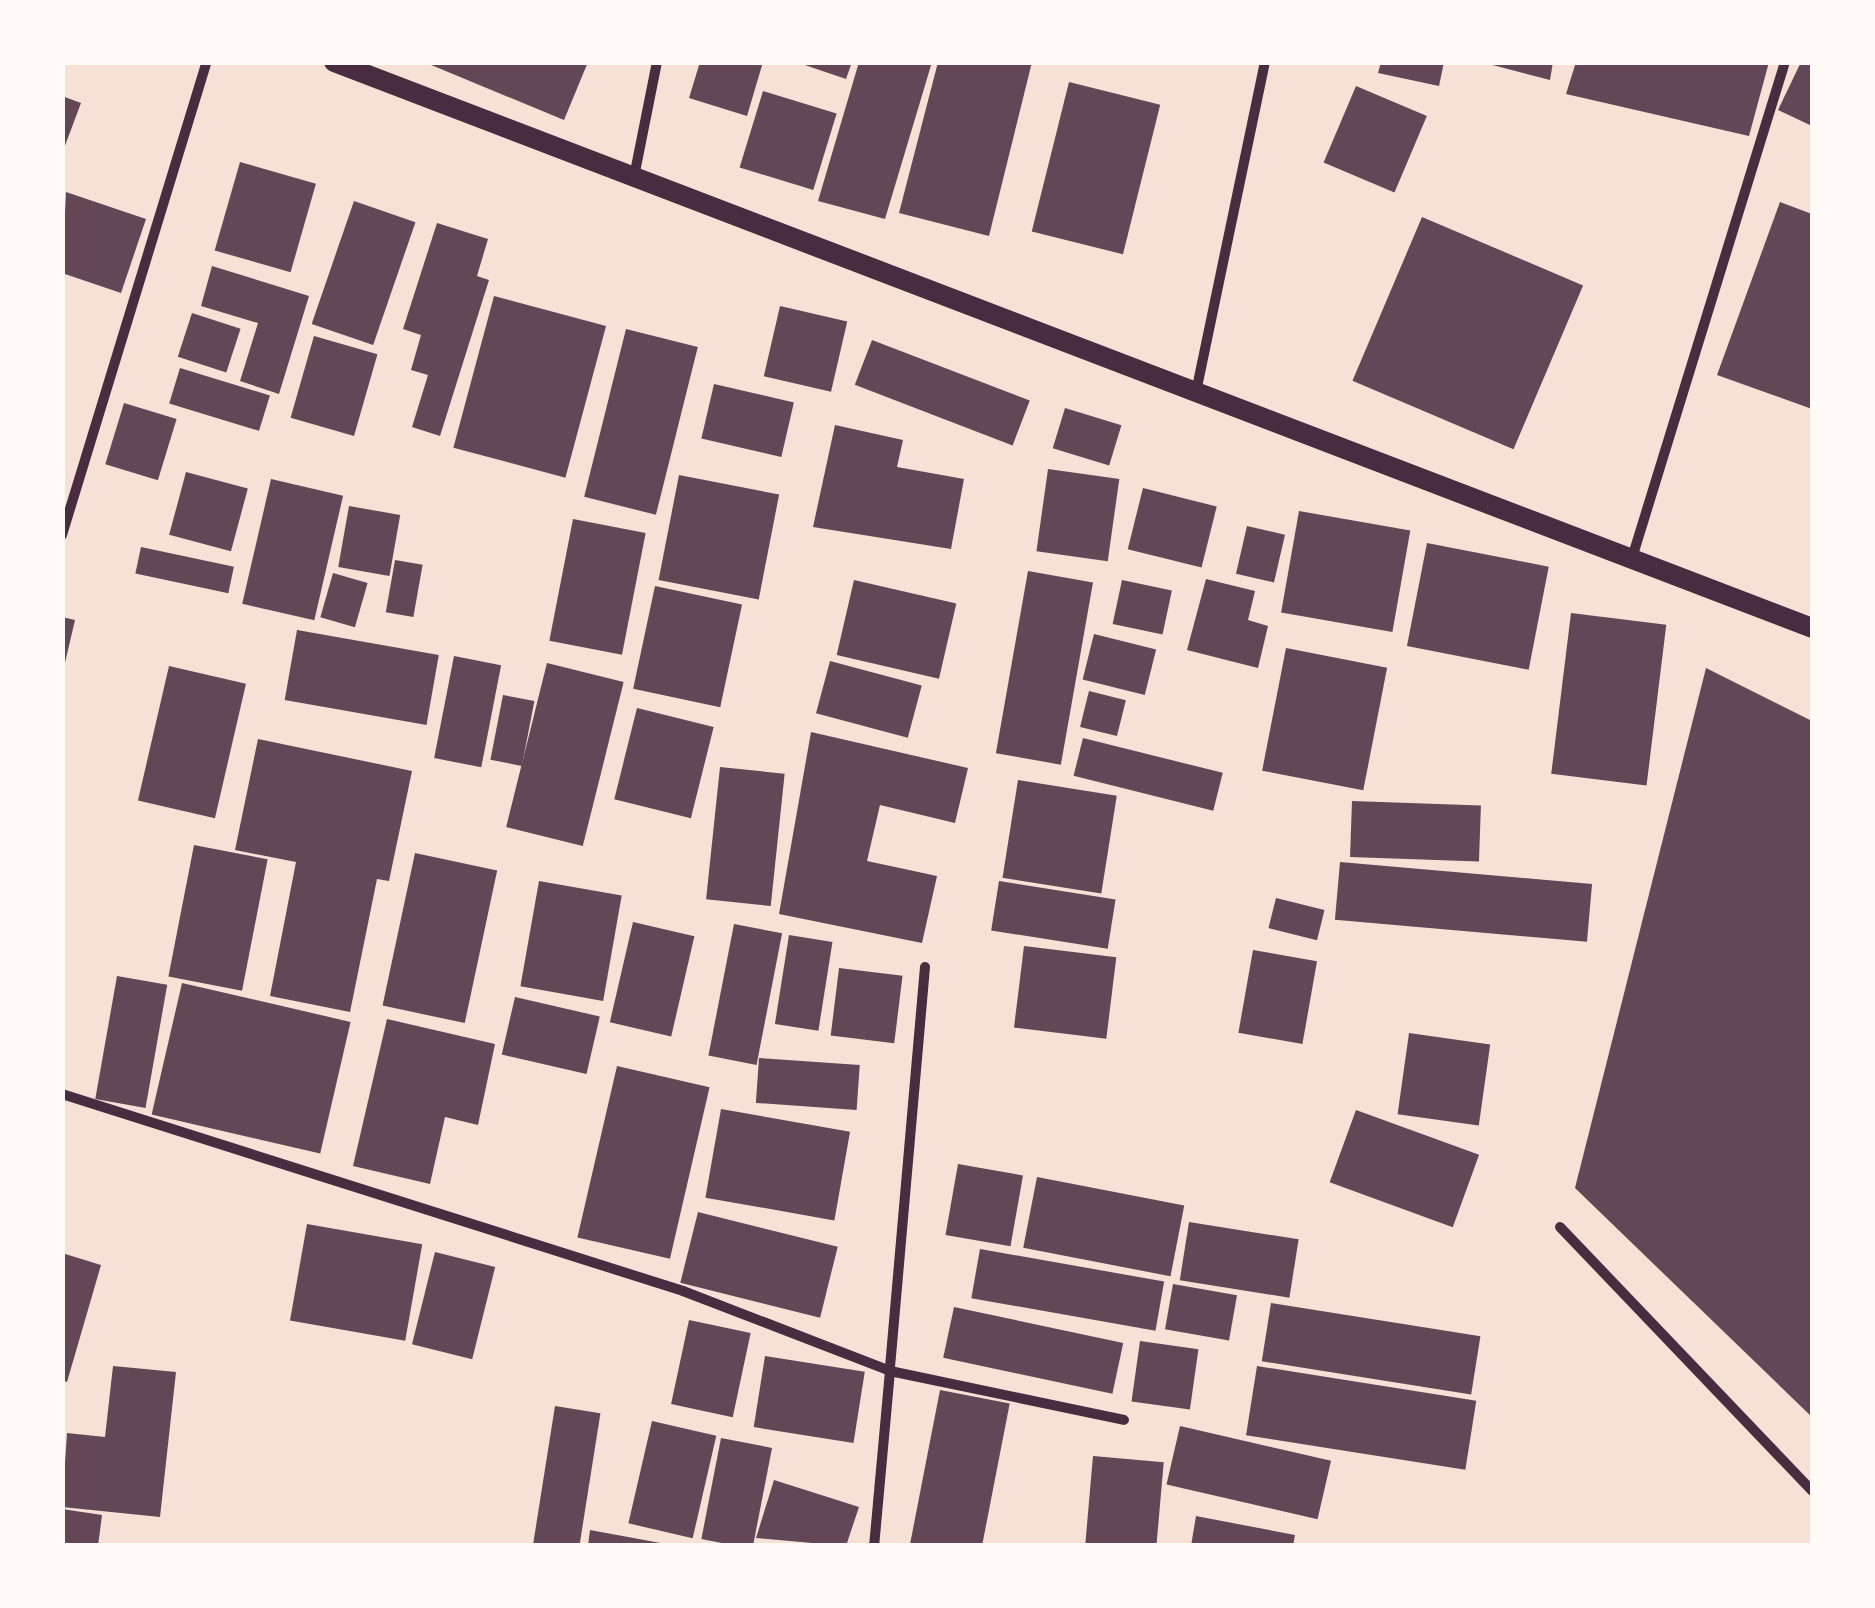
<!DOCTYPE html>
<html>
<head>
<meta charset="utf-8">
<style>
  body { margin:0 }
  #map { position:relative; width:1875px; height:1608px; overflow:hidden; background:#f7e1d7; font-family:Manrope,sans-serif }
  div>[style] { position:absolute }
  .building>* { inset:0; background:#644757; transform-origin:0 0 }
  .minor>* { height:10px; margin:-5px; padding:0 5px; transform-origin:5px; border-radius:5px; background:#4a2c40 }
  .secondary>* { height:20px; margin:-10px; padding:0 10px; transform-origin:10px; border-radius:10px; background:#4a2c40 }
  span { translate:-50% -50%; white-space:nowrap; text-align:center; line-height:1.15; -webkit-text-stroke:8px #fffaf5; paint-order:stroke }
  .frame { position:absolute; inset:0; border:65px solid #fffaf5; pointer-events:none }
</style>
</head>
<body>
<div id="map">
  <div class="building">
    <i style="clip-path:polygon(424px 62px,588px 62px,564px 120px)"></i>
    <i style="clip-path:polygon(700px 62px,763px 62px,747px 116px,689px 98px)"></i>
    <i style="clip-path:polygon(796px 62px,852px 62px,846px 79px)"></i>
    <i style="clip-path:polygon(859px 62px,932px 62px,885px 219px,818px 201px)"></i>
    <i style="clip-path:polygon(938px 62px,1032px 62px,989px 236px,899px 213px)"></i>
    <i style="clip-path:polygon(1381px 62px,1444px 62px,1439px 86px,1378px 73px)"></i>
    <i style="clip-path:polygon(1481px 62px,1553px 62px,1550px 80px)"></i>
    <i style="clip-path:polygon(1576px 62px,1769px 62px,1749px 136px,1566px 94px)"></i>
    <i style="clip-path:polygon(1801px 62px,1812px 62px,1812px 126px,1778px 110px)"></i>
    <i style="left:1069px;top:82px;width:94px;height:154px;rotate:14deg"></i>
    <i style="left:1356px;top:86px;width:77px;height:83px;rotate:23deg"></i>
    <i style="left:763px;top:91px;width:77px;height:80px;rotate:17deg"></i>
    <i style="clip-path:polygon(62px 96px,81px 103px,63px 151px,62px 151px)"></i>
    <i style="left:240px;top:162px;width:79px;height:92px;rotate:16deg"></i>
    <i style="clip-path:polygon(66px 192px,146px 219px,121px 293px,62px 273px)"></i>
    <i style="left:354px;top:201px;width:65px;height:130px;rotate:19deg"></i>
    <i style="clip-path:polygon(1780px 202px,1812px 214px,1812px 409px,1717px 375px)"></i>
    <i style="left:1422px;top:217px;width:175px;height:178px;rotate:23deg"></i>
    <i style="clip-path:polygon(437px 223px,488px 239px,477px 276px,489px 280px,440px 436px,412px 427px,428px 375px,411px 370px,421px 335px,403px 329px)"></i>
    <i style="clip-path:polygon(212px 266px,309px 296px,279px 394px,240px 381px,258px 323px,201px 306px)"></i>
    <i style="left:494px;top:296px;width:116px;height:157px;rotate:15deg"></i>
    <i style="left:780px;top:306px;width:69px;height:72px;rotate:13deg"></i>
    <i style="left:192px;top:313px;width:51px;height:46px;rotate:18deg"></i>
    <i style="left:626px;top:329px;width:74px;height:173px;rotate:14deg"></i>
    <i style="left:314px;top:336px;width:66px;height:85px;rotate:16deg"></i>
    <i style="left:872px;top:340px;width:169px;height:48px;rotate:21deg"></i>
    <i style="left:180px;top:368px;width:94px;height:37px;rotate:17deg"></i>
    <i style="left:714px;top:384px;width:82px;height:56px;rotate:13deg"></i>
    <i style="left:124px;top:403px;width:55px;height:64px;rotate:17deg"></i>
    <i style="left:1065px;top:408px;width:59px;height:42px;rotate:17deg"></i>
    <i style="clip-path:polygon(835px 425px,903px 440px,897px 467px,964px 479px,951px 549px,813px 527px)"></i>
    <i style="left:1048px;top:469px;width:72px;height:83px;rotate:8deg"></i>
    <i style="left:186px;top:472px;width:64px;height:65px;rotate:15deg"></i>
    <i style="left:679px;top:475px;width:102px;height:107px;rotate:11deg"></i>
    <i style="left:271px;top:479px;width:74px;height:128px;rotate:13deg"></i>
    <i style="left:1143px;top:488px;width:76px;height:63px;rotate:14deg"></i>
    <i style="left:349px;top:506px;width:52px;height:62px;rotate:10deg"></i>
    <i style="left:1299px;top:511px;width:113px;height:103px;rotate:10deg"></i>
    <i style="left:573px;top:519px;width:74px;height:124px;rotate:11deg"></i>
    <i style="left:1247px;top:526px;width:39px;height:49px;rotate:13deg"></i>
    <i style="left:1427px;top:543px;width:124px;height:105px;rotate:11deg"></i>
    <i style="left:141px;top:547px;width:95px;height:27px;rotate:12deg"></i>
    <i style="left:395px;top:560px;width:28px;height:53px;rotate:10deg"></i>
    <i style="left:1028px;top:571px;width:66px;height:185px;rotate:10deg"></i>
    <i style="left:333px;top:573px;width:36px;height:46px;rotate:16deg"></i>
    <i style="clip-path:polygon(1206px 579px,1255px 591px,1248px 620px,1268px 626px,1258px 668px,1187px 650px)"></i>
    <i style="left:854px;top:580px;width:105px;height:77px;rotate:13deg"></i>
    <i style="left:1122px;top:580px;width:51px;height:45px;rotate:12deg"></i>
    <i style="left:655px;top:586px;width:89px;height:105px;rotate:12deg"></i>
    <i style="left:1571px;top:613px;width:96px;height:162px;rotate:7deg"></i>
    <i style="clip-path:polygon(62px 617px,75px 620px,64px 667px,62px 667px)"></i>
    <i style="left:297px;top:630px;width:144px;height:71px;rotate:10deg"></i>
    <i style="left:1094px;top:634px;width:64px;height:47px;rotate:14deg"></i>
    <i style="left:1286px;top:648px;width:103px;height:125px;rotate:11deg"></i>
    <i style="left:454px;top:656px;width:48px;height:104px;rotate:11deg"></i>
    <i style="left:830px;top:661px;width:95px;height:54px;rotate:15deg"></i>
    <i style="left:547px;top:663px;width:79px;height:169px;rotate:14deg"></i>
    <i style="left:169px;top:666px;width:79px;height:138px;rotate:13deg"></i>
    <i style="clip-path:polygon(1706px 668px,1812px 721px,1812px 1417px,1575px 1188px)"></i>
    <i style="left:1089px;top:691px;width:38px;height:37px;rotate:14deg"></i>
    <i style="left:503px;top:695px;width:32px;height:66px;rotate:11deg"></i>
    <i style="left:637px;top:708px;width:79px;height:94px;rotate:14deg"></i>
    <i style="clip-path:polygon(811px 732px,968px 768px,955px 823px,880px 805px,867px 861px,937px 876px,922px 943px,779px 914px)"></i>
    <i style="left:1083px;top:738px;width:144px;height:39px;rotate:14deg"></i>
    <i style="clip-path:polygon(258px 739px,412px 771px,389px 881px,377px 879px,350px 1012px,270px 996px,296px 862px,235px 850px)"></i>
    <i style="left:720px;top:767px;width:65px;height:133px;rotate:6deg"></i>
    <i style="left:1018px;top:780px;width:100px;height:99px;rotate:9deg"></i>
    <i style="left:1352px;top:801px;width:129px;height:56px;rotate:2deg"></i>
    <i style="left:194px;top:845px;width:75px;height:134px;rotate:11deg"></i>
    <i style="left:415px;top:853px;width:84px;height:156px;rotate:12deg"></i>
    <i style="left:1340px;top:862px;width:253px;height:58px;rotate:5deg"></i>
    <i style="left:539px;top:881px;width:84px;height:107px;rotate:10deg"></i>
    <i style="left:999px;top:881px;width:118px;height:50px;rotate:9deg"></i>
    <i style="left:1276px;top:898px;width:50px;height:31px;rotate:14deg"></i>
    <i style="left:633px;top:922px;width:63px;height:103px;rotate:13deg"></i>
    <i style="left:734px;top:924px;width:49px;height:134px;rotate:11deg"></i>
    <i style="left:789px;top:935px;width:44px;height:90px;rotate:9deg"></i>
    <i style="left:1024px;top:946px;width:93px;height:82px;rotate:7deg"></i>
    <i style="left:1253px;top:950px;width:65px;height:84px;rotate:10deg"></i>
    <i style="left:839px;top:968px;width:64px;height:68px;rotate:7deg"></i>
    <i style="left:117px;top:976px;width:51px;height:125px;rotate:10deg"></i>
    <i style="left:182px;top:983px;width:173px;height:135px;rotate:13deg"></i>
    <i style="left:515px;top:997px;width:87px;height:59px;rotate:13deg"></i>
    <i style="clip-path:polygon(387px 1019px,495px 1044px,478px 1125px,445px 1117px,430px 1184px,353px 1166px)"></i>
    <i style="left:1409px;top:1033px;width:82px;height:82px;rotate:8deg"></i>
    <i style="left:759px;top:1058px;width:101px;height:45px;rotate:4deg"></i>
    <i style="left:617px;top:1066px;width:95px;height:176px;rotate:13deg"></i>
    <i style="left:721px;top:1109px;width:131px;height:90px;rotate:10deg"></i>
    <i style="left:1356px;top:1110px;width:131px;height:77px;rotate:20deg"></i>
    <i style="left:958px;top:1164px;width:66px;height:72px;rotate:10deg"></i>
    <i style="left:1037px;top:1177px;width:150px;height:72px;rotate:11deg"></i>
    <i style="left:698px;top:1212px;width:144px;height:73px;rotate:14deg"></i>
    <i style="left:1189px;top:1222px;width:111px;height:59px;rotate:9deg"></i>
    <i style="left:307px;top:1224px;width:117px;height:98px;rotate:10deg"></i>
    <i style="left:980px;top:1249px;width:187px;height:50px;rotate:10deg"></i>
    <i style="left:435px;top:1252px;width:62px;height:95px;rotate:14deg"></i>
    <i style="clip-path:polygon(62px 1253px,101px 1265px,67px 1382px,62px 1380px)"></i>
    <i style="left:1173px;top:1284px;width:65px;height:46px;rotate:10deg"></i>
    <i style="left:1271px;top:1303px;width:212px;height:59px;rotate:9deg"></i>
    <i style="left:954px;top:1307px;width:173px;height:52px;rotate:12deg"></i>
    <i style="left:689px;top:1320px;width:63px;height:86px;rotate:12deg"></i>
    <i style="left:1140px;top:1341px;width:59px;height:61px;rotate:8deg"></i>
    <i style="left:765px;top:1356px;width:101px;height:72px;rotate:9deg"></i>
    <i style="clip-path:polygon(113px 1366px,176px 1372px,160px 1517px,62px 1507px,67px 1433px,105px 1437px)"></i>
    <i style="left:1257px;top:1366px;width:222px;height:70px;rotate:9deg"></i>
    <i style="left:940px;top:1390px;width:71px;height:159px;rotate:11deg"></i>
    <i style="left:555px;top:1406px;width:46px;height:142px;rotate:9deg"></i>
    <i style="left:652px;top:1421px;width:66px;height:105px;rotate:13deg"></i>
    <i style="left:1180px;top:1426px;width:155px;height:60px;rotate:13deg"></i>
    <i style="left:721px;top:1438px;width:52px;height:103px;rotate:11deg"></i>
    <i style="left:1093px;top:1456px;width:71px;height:90px;rotate:5deg"></i>
    <i style="clip-path:polygon(774px 1480px,859px 1507px,846px 1546px,756px 1538px)"></i>
    <i style="clip-path:polygon(62px 1509px,102px 1515px,98px 1546px,62px 1546px)"></i>
    <i style="clip-path:polygon(1196px 1516px,1295px 1535px,1293px 1546px,1191px 1546px)"></i>
    <i style="clip-path:polygon(590px 1530px,666px 1544px,666px 1546px,588px 1546px)"></i>
  </div>
  <div class="minor">
    <i style="left:634px;top:177px;width:117px;rotate:-78.7deg"></i>
    <i style="left:1196px;top:392px;width:337px;rotate:-78.2deg"></i>
    <i style="left:62px;top:535px;width:495px;rotate:-73deg"></i>
    <i style="left:1632px;top:558px;width:519px;rotate:-72.86deg"></i>
    <i style="left:925px;top:967px;width:406px;rotate:95deg"></i>
    <i style="left:890px;top:1371px;width:239px;rotate:11.8deg"></i>
    <i style="left:62px;top:1094px;width:651px;rotate:17.6deg"></i>
    <i style="left:683px;top:1291px;width:222px;rotate:21.1deg"></i>
    <i style="left:890px;top:1371px;width:176px;rotate:95.2deg"></i>
    <i style="left:1560px;top:1227px;width:365px;rotate:46.3deg"></i>
  </div>
  <div class="secondary">
    <i style="left:334px;top:62px;width:1583px;rotate:20.95deg"></i>
  </div>
  <div class="frame"></div>
</div>
</body>
</html>
